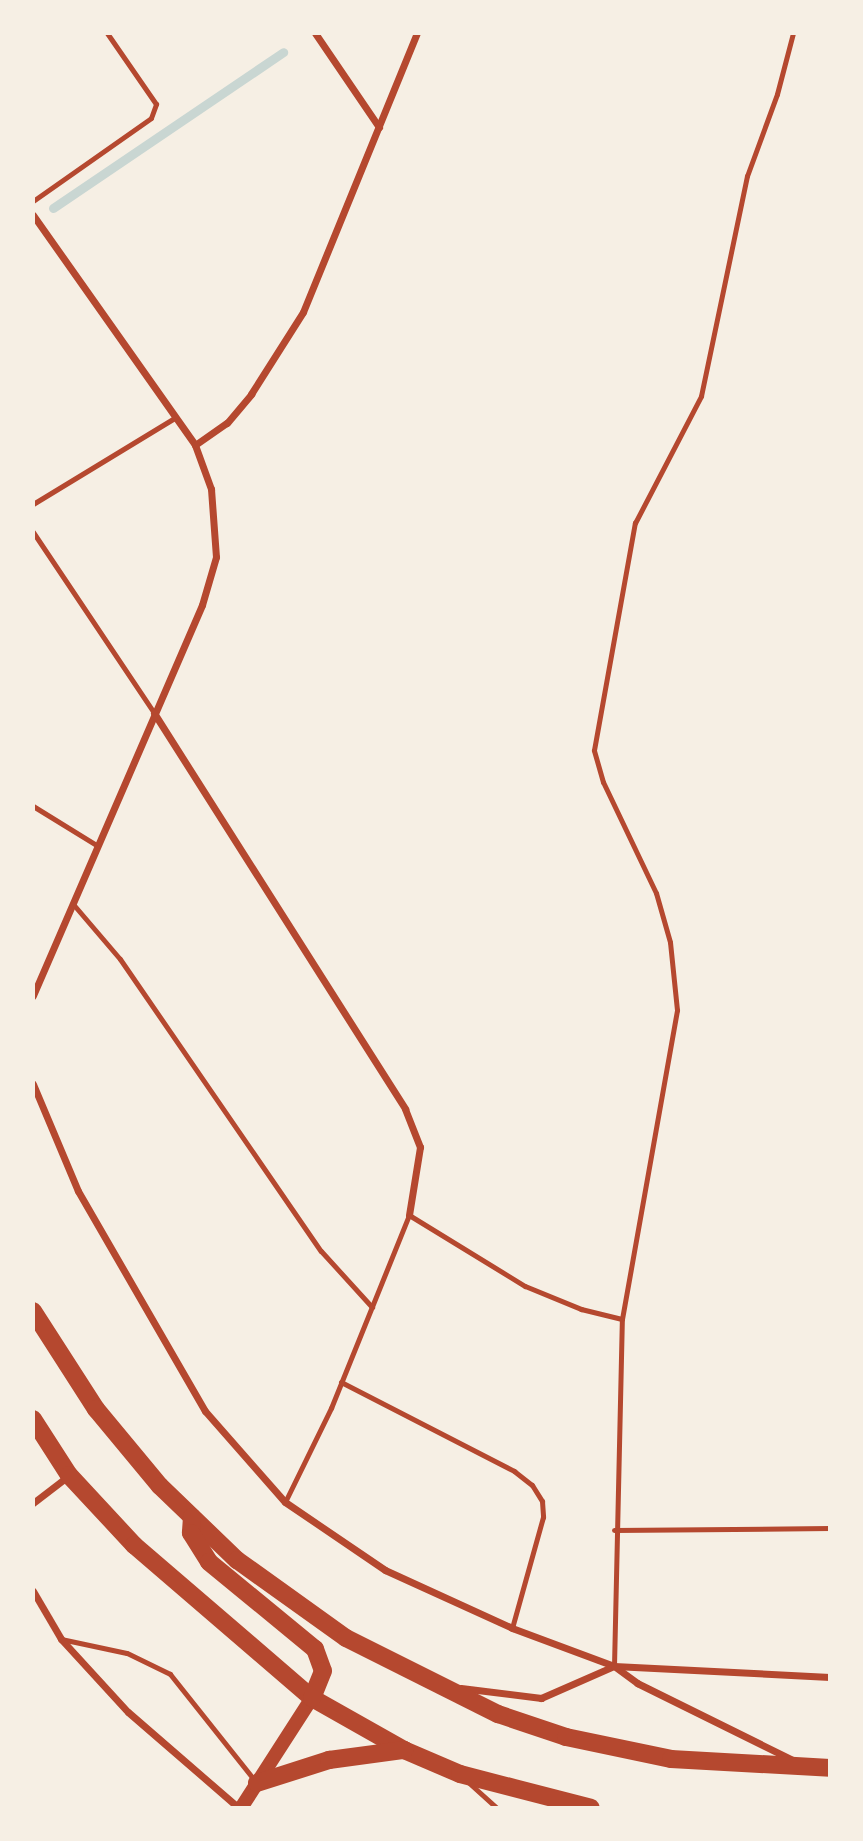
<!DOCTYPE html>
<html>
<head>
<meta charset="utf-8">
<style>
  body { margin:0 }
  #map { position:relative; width:863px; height:1841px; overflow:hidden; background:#f6efe4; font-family:Spectral,serif }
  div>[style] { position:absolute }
  .stream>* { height:9px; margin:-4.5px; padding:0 4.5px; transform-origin:4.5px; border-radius:4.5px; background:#c9d6d2 }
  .service>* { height:5px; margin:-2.5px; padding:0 2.5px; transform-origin:2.5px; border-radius:2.5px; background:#b5482f }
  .minor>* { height:7px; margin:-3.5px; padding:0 3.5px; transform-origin:3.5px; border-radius:3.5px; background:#b5482f }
  .secondary>* { height:14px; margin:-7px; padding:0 7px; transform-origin:7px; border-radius:7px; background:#b5482f }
  .primary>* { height:18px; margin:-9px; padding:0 9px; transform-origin:9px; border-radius:9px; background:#b5482f }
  span { translate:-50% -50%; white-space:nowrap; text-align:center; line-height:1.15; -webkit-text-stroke:5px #f6efe4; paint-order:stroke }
  .frame { position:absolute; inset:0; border:35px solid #f6efe4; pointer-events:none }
</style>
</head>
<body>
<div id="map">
  <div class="stream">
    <i style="left:53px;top:208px;width:278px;rotate:-34.1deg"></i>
  </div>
  <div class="service">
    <i style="left:33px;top:201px;width:144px;rotate:-35.1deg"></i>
    <i style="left:151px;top:118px;width:15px;rotate:-70deg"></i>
    <i style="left:156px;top:104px;width:86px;rotate:-124.6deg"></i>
    <i style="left:33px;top:504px;width:167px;rotate:-31.3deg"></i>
    <i style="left:33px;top:532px;width:218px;rotate:56.2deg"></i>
    <i style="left:33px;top:806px;width:76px;rotate:31.6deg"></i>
    <i style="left:73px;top:904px;width:72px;rotate:49.5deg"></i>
    <i style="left:120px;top:959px;width:354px;rotate:55.5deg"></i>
    <i style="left:321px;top:1251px;width:76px;rotate:47.7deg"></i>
    <i style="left:341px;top:1382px;width:195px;rotate:27.2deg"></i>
    <i style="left:514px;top:1471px;width:23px;rotate:38deg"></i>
    <i style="left:532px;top:1485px;width:19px;rotate:58deg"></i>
    <i style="left:542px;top:1501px;width:16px;rotate:86deg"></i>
    <i style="left:543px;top:1517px;width:115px;rotate:105.6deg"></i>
    <i style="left:285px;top:1502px;width:105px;rotate:-63.9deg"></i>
    <i style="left:331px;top:1408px;width:208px;rotate:-68deg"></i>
    <i style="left:409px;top:1215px;width:136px;rotate:31.5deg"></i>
    <i style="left:525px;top:1286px;width:61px;rotate:22.3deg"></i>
    <i style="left:581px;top:1309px;width:42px;rotate:13.7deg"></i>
    <i style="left:614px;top:1530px;width:216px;rotate:-0.5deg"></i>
    <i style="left:61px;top:1639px;width:67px;rotate:12deg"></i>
    <i style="left:127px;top:1653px;width:48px;rotate:26deg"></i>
    <i style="left:170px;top:1674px;width:137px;rotate:51.5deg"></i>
    <i style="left:614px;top:1666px;width:347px;rotate:-88.7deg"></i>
    <i style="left:622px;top:1319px;width:314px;rotate:-79.9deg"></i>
    <i style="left:677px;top:1010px;width:68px;rotate:-95.9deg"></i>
    <i style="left:670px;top:942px;width:51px;rotate:-105.9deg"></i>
    <i style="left:656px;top:893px;width:123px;rotate:-115.5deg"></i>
    <i style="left:603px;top:782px;width:33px;rotate:-106deg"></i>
    <i style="left:594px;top:750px;width:231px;rotate:-79.8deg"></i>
    <i style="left:635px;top:523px;width:143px;rotate:-62.5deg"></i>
    <i style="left:701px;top:396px;width:225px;rotate:-78.2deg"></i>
    <i style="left:747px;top:176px;width:87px;rotate:-69.9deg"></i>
    <i style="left:777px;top:94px;width:63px;rotate:-75.3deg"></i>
    <i style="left:468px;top:1782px;width:39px;rotate:42deg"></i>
  </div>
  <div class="minor">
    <i style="left:315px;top:33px;width:114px;rotate:55.8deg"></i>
    <i style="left:33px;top:215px;width:281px;rotate:54.8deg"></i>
    <i style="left:195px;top:445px;width:47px;rotate:70deg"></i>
    <i style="left:211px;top:489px;width:68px;rotate:85.8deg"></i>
    <i style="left:216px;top:557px;width:50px;rotate:106.3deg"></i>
    <i style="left:202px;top:605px;width:426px;rotate:113.4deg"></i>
    <i style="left:195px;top:445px;width:39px;rotate:-35deg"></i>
    <i style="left:227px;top:423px;width:38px;rotate:-50deg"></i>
    <i style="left:251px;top:394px;width:97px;rotate:-57.6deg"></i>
    <i style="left:303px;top:312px;width:301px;rotate:-67.8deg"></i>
    <i style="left:154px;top:713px;width:469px;rotate:57.6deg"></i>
    <i style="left:405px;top:1109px;width:41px;rotate:68.5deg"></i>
    <i style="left:420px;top:1147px;width:69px;rotate:99.2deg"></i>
    <i style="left:33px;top:1084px;width:116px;rotate:67.2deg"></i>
    <i style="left:78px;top:1191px;width:254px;rotate:60deg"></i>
    <i style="left:205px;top:1411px;width:121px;rotate:48.7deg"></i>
    <i style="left:285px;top:1502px;width:121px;rotate:34.2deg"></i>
    <i style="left:385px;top:1570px;width:140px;rotate:24.5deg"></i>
    <i style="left:512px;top:1628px;width:109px;rotate:20.4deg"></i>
    <i style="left:614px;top:1666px;width:29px;rotate:36deg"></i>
    <i style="left:637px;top:1683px;width:174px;rotate:26.3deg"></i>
    <i style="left:33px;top:1503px;width:44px;rotate:-37.6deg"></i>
    <i style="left:33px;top:1591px;width:56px;rotate:59.7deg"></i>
    <i style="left:61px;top:1639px;width:99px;rotate:47.5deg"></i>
    <i style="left:128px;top:1712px;width:147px;rotate:40.9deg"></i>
    <i style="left:461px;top:1688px;width:81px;rotate:7.1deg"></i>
    <i style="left:541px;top:1698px;width:80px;rotate:-23.7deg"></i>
    <i style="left:614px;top:1666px;width:216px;rotate:2.9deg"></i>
  </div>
  <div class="secondary">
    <i style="left:241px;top:1808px;width:131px;rotate:-57.2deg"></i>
  </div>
  <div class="primary">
    <i style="left:33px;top:1311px;width:117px;rotate:57.3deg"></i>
    <i style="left:96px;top:1409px;width:100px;rotate:50.3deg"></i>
    <i style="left:160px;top:1486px;width:107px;rotate:43.9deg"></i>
    <i style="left:237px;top:1560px;width:134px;rotate:35.6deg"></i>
    <i style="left:346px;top:1638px;width:170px;rotate:26.6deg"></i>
    <i style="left:498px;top:1714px;width:72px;rotate:18.7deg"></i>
    <i style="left:566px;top:1737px;width:107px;rotate:11.8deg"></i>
    <i style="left:671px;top:1759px;width:159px;rotate:3.2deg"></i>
    <i style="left:33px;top:1419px;width:67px;rotate:57.3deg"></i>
    <i style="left:69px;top:1475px;width:96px;rotate:47.1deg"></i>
    <i style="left:134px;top:1545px;width:235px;rotate:40.7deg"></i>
    <i style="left:312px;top:1698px;width:106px;rotate:29.5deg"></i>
    <i style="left:404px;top:1750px;width:61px;rotate:23.2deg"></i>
    <i style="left:460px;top:1774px;width:135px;rotate:14.5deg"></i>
    <i style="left:192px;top:1517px;width:16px;rotate:94deg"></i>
    <i style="left:191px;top:1533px;width:34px;rotate:58deg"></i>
    <i style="left:209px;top:1562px;width:137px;rotate:39.4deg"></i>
    <i style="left:315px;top:1649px;width:23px;rotate:70deg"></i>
    <i style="left:323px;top:1671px;width:29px;rotate:112deg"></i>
    <i style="left:257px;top:1783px;width:76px;rotate:-17.7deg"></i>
    <i style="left:329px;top:1760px;width:76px;rotate:-7.6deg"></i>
  </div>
  <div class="frame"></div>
</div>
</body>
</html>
